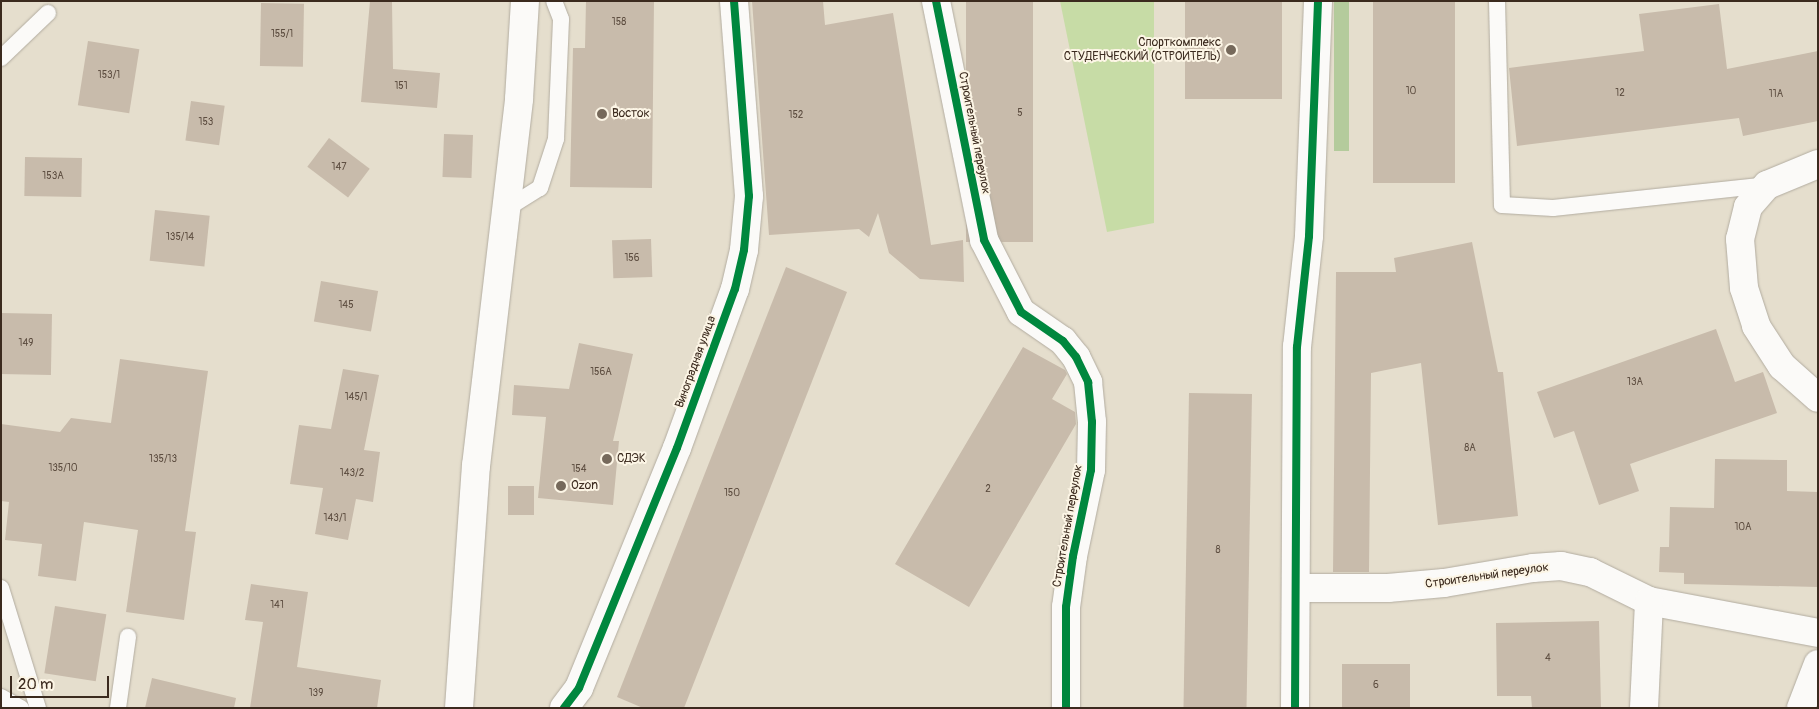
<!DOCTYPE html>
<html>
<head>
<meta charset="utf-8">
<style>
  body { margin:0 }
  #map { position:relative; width:1819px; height:709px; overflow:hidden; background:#e5decd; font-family:Pangolin,sans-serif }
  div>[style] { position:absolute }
  .green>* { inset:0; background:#c7dca6 }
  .forest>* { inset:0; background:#b4cb9c; transform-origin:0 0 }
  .building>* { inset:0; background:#c8bbab; transform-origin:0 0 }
  .roads { filter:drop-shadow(0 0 1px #b2aca0) drop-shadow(0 0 1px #b2aca0) }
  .lane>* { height:16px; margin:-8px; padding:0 8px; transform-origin:8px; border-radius:8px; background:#fbfaf8 }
  .street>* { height:28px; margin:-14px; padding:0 14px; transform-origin:14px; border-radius:14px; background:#fbfaf8 }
  .primary>* { height:28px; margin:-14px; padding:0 14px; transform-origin:14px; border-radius:14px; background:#fbfaf8 }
  .cycleway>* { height:8px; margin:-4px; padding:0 4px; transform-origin:4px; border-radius:4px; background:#00873e }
  .dots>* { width:14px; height:14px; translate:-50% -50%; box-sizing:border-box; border:2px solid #fcf5e5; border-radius:50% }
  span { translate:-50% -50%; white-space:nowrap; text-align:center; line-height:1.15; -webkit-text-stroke:4px #fcf5e5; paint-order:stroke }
  .number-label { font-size:10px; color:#5e4e41 }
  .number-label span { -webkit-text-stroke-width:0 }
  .poi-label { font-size:12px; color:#3b2a1e }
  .right { translate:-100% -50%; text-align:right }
  .left { translate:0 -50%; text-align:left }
  .street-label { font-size:12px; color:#3b2a1e }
  .frame { position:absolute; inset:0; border:2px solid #3b2a1e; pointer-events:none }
  .scale { position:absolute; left:10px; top:676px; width:99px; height:22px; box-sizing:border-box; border:2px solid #3b2a1e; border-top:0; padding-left:6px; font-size:15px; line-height:18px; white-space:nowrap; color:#3b2a1e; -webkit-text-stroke:4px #fcf5e5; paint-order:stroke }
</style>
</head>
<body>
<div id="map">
  <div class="green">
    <i style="clip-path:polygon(1060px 1px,1154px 1px,1154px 223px,1107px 232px)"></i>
  </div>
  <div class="forest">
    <i style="left:1334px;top:1px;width:15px;height:150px"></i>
  </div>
  <div class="building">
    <i style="clip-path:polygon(370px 1px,392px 1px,393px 69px,440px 73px,437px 108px,361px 102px)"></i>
    <i style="clip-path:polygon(586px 1px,654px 1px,652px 188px,570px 187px,573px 48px,585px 48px)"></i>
    <i style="clip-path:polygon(752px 1px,823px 1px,825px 25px,893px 13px,931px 245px,963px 240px,964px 282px,920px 279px,889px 253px,878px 213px,869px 237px,859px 229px,769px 235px)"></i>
    <i style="left:966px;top:1px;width:67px;height:241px"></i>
    <i style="left:1185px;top:1px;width:97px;height:98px"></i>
    <i style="left:1373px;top:1px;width:82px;height:182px"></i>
    <i style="left:261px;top:3px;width:43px;height:63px;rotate:1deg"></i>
    <i style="clip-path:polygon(1719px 4px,1727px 69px,1818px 51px,1818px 121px,1743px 136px,1739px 118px,1517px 146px,1509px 68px,1644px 51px,1639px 14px)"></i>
    <i style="left:88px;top:41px;width:52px;height:65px;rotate:9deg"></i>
    <i style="left:191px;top:101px;width:34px;height:40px;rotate:8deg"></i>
    <i style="left:444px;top:134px;width:29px;height:43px;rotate:2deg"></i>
    <i style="left:329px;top:138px;width:51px;height:36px;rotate:37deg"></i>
    <i style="left:25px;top:157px;width:57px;height:39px;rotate:1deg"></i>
    <i style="left:155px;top:210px;width:55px;height:51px;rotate:6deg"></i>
    <i style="left:651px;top:239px;width:38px;height:39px;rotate:88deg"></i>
    <i style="clip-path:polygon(1472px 242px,1498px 372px,1503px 372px,1518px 516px,1438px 525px,1421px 363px,1371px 373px,1369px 572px,1333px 572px,1336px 272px,1396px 272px,1394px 258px)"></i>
    <i style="clip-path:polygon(786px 267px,847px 292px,684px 708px,643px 708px,617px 697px)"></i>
    <i style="left:321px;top:281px;width:58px;height:41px;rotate:10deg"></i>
    <i style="left:1px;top:313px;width:51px;height:61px;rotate:1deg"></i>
    <i style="clip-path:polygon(1716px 329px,1735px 382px,1763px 372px,1777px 413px,1630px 464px,1639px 491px,1599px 505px,1574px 431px,1554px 438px,1537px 392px)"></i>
    <i style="clip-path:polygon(579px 343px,633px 354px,613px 441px,619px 441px,613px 505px,538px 498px,546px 417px,512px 415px,514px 385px,569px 389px)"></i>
    <i style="clip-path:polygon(1023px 347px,1065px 370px,1067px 374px,1052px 399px,1075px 412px,1076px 424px,969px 607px,895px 564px)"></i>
    <i style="clip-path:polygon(120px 359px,208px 371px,185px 531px,196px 532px,184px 620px,126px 612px,138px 530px,84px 522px,76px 581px,38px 576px,42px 544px,5px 540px,9px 502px,1px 501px,1px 424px,60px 432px,71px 418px,111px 423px)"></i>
    <i style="clip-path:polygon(343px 369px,379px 375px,364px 450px,380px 452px,373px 502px,356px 499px,348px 540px,315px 534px,323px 488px,290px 484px,299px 425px,331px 429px)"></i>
    <i style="left:1189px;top:393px;width:63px;height:315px;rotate:1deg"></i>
    <i style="clip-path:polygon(1715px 459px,1787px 460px,1787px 491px,1818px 492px,1818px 587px,1684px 584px,1684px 573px,1659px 572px,1660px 547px,1669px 547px,1670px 507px,1714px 508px)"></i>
    <i style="left:508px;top:486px;width:26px;height:29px"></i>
    <i style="clip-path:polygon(251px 584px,308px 592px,297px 667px,381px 680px,377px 708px,250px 708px,263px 622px,245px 620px)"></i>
    <i style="left:55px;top:606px;width:52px;height:68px;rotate:9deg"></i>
    <i style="clip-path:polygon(1599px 621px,1601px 708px,1532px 708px,1531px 696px,1497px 696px,1496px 623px)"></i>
    <i style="left:1342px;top:664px;width:68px;height:44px"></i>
    <i style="clip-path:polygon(152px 678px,236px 698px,234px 708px,145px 708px)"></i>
  </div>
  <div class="roads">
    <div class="lane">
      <i style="left:1497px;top:1px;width:204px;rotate:88.6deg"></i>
      <i style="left:1502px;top:205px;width:51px;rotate:3.4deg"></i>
      <i style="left:1553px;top:208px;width:215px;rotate:-6.1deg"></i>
      <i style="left:1px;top:58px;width:65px;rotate:-43.8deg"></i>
      <i style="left:506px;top:209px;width:40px;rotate:-32deg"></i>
      <i style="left:540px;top:188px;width:52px;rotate:-71.9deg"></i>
      <i style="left:556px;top:139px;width:120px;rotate:-87.6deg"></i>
      <i style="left:561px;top:19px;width:19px;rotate:-111deg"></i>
      <i style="left:1px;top:588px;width:126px;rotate:72.9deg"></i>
      <i style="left:1px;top:697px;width:23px;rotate:29deg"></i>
      <i style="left:118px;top:708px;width:72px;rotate:-82deg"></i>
    </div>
    <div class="street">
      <i style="left:936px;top:1px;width:244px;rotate:78.6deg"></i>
      <i style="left:984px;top:240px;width:81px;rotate:62.8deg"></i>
      <i style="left:1021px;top:312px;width:51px;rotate:34.6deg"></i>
      <i style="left:1063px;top:341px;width:21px;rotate:51deg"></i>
      <i style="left:1076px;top:357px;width:28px;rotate:64deg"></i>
      <i style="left:1088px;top:382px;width:40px;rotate:84.3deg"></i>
      <i style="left:1092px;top:422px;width:48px;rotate:91.2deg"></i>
      <i style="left:1091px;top:470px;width:88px;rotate:101.8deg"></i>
      <i style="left:1073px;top:556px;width:51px;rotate:97.8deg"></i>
      <i style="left:1066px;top:607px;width:101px;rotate:90deg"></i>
      <i style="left:1818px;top:164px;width:55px;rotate:157.6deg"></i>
      <i style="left:1767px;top:185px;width:29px;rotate:131deg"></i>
      <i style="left:1748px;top:207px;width:33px;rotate:104deg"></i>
      <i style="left:1740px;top:239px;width:49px;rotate:85.3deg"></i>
      <i style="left:1744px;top:288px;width:40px;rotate:72deg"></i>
      <i style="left:1756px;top:326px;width:48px;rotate:57deg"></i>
      <i style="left:1782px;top:366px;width:48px;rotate:41.6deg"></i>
      <i style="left:1296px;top:588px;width:92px"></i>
      <i style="left:1388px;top:588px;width:56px;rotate:-5.1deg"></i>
      <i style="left:1444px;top:583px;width:90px;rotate:-9.6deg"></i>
      <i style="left:1533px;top:568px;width:28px;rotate:-4deg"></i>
      <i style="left:1561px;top:566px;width:30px;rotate:12deg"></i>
      <i style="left:1590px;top:572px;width:66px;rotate:26.2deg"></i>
      <i style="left:1649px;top:601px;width:172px;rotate:10.7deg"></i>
      <i style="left:564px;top:708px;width:25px;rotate:-53deg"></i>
      <i style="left:579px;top:688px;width:259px;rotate:-67.8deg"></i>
      <i style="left:677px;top:448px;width:169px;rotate:-70deg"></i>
      <i style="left:735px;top:289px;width:40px;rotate:-77deg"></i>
      <i style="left:744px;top:250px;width:54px;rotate:-84.7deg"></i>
      <i style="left:749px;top:196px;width:196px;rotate:-94.4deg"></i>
      <i style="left:1295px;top:708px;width:361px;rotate:-89.7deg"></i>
      <i style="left:1297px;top:347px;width:112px;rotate:-83.8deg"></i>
      <i style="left:1309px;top:236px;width:235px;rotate:-87.8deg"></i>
      <i style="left:1644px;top:708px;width:107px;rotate:-87.3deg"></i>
      <i style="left:1801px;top:708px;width:47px;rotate:-68.9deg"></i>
    </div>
    <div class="primary">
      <i style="left:459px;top:708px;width:243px;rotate:-86deg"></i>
      <i style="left:476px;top:466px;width:370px;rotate:-83.3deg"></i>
      <i style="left:519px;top:99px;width:98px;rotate:-86.5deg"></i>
    </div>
  </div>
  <div class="cycleway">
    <i style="left:936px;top:1px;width:244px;rotate:78.6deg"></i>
    <i style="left:984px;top:240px;width:81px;rotate:62.8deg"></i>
    <i style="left:1021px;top:312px;width:51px;rotate:34.6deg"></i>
    <i style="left:1063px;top:341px;width:21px;rotate:51deg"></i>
    <i style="left:1076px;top:357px;width:28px;rotate:64deg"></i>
    <i style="left:1088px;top:382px;width:40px;rotate:84.3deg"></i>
    <i style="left:1092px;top:422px;width:48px;rotate:91.2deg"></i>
    <i style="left:1091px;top:470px;width:88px;rotate:101.8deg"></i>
    <i style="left:1073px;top:556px;width:51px;rotate:97.8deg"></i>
    <i style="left:1066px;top:607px;width:101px;rotate:90deg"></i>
    <i style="left:564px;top:708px;width:25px;rotate:-53deg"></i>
    <i style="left:579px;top:688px;width:259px;rotate:-67.8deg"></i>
    <i style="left:677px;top:448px;width:169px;rotate:-70deg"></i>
    <i style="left:735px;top:289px;width:40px;rotate:-77deg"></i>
    <i style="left:744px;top:250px;width:54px;rotate:-84.7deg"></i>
    <i style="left:749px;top:196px;width:196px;rotate:-94.4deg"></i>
    <i style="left:1295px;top:708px;width:361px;rotate:-89.7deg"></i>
    <i style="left:1297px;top:347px;width:112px;rotate:-83.8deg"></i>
    <i style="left:1309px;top:236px;width:235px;rotate:-87.8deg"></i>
  </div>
  <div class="dots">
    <i style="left:1231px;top:50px;background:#76695b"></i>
    <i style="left:602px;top:114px;background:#76695b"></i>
    <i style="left:607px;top:459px;background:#76695b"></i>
    <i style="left:561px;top:486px;background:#76695b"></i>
  </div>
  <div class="number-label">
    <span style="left:619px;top:23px">158</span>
    <span style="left:282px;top:35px">155/1</span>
    <span style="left:109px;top:76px">153/1</span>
    <span style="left:401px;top:87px">151</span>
    <span style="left:1411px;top:92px">10</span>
    <span style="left:1620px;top:94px">12</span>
    <span style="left:1776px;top:95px">11А</span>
    <span style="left:1020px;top:114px">5</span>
    <span style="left:796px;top:116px">152</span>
    <span style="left:206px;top:123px">153</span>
    <span style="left:339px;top:168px">147</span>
    <span style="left:53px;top:177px">153А</span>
    <span style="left:180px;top:238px">135/14</span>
    <span style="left:632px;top:259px">156</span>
    <span style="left:346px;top:306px">145</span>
    <span style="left:26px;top:344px">149</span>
    <span style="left:601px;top:373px">156А</span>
    <span style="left:1635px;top:383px">13А</span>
    <span style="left:356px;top:398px">145/1</span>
    <span style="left:1470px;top:449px">8А</span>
    <span style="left:163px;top:460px">135/13</span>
    <span style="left:63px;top:469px">135/10</span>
    <span style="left:579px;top:470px">154</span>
    <span style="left:352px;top:474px">143/2</span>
    <span style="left:988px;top:490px">2</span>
    <span style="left:732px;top:494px">150</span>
    <span style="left:335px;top:519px">143/1</span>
    <span style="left:1743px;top:528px">10А</span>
    <span style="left:1218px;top:551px">8</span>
    <span style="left:277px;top:606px">141</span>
    <span style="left:1548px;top:659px">4</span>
    <span style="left:1376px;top:686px">6</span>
    <span style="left:316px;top:694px">139</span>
  </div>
  <div class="poi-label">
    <span class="right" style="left:1221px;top:50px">Спорткомплекс<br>СТУДЕНЧЕСКИЙ (СТРОИТЕЛЬ)</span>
    <span class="left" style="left:612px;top:114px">Восток</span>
    <span class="left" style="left:617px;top:459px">СДЭК</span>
    <span class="left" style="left:571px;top:486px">Ozon</span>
  </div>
  <div class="street-label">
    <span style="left:974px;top:133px;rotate:79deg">Строительный переулок</span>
    <span style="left:696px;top:362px;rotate:-70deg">Виноградная улица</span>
    <span style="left:1068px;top:526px;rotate:-80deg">Строительный переулок</span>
    <span style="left:1487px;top:576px;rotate:-8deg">Строительный переулок</span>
  </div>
  <div class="frame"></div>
  <div class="scale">20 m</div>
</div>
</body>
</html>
